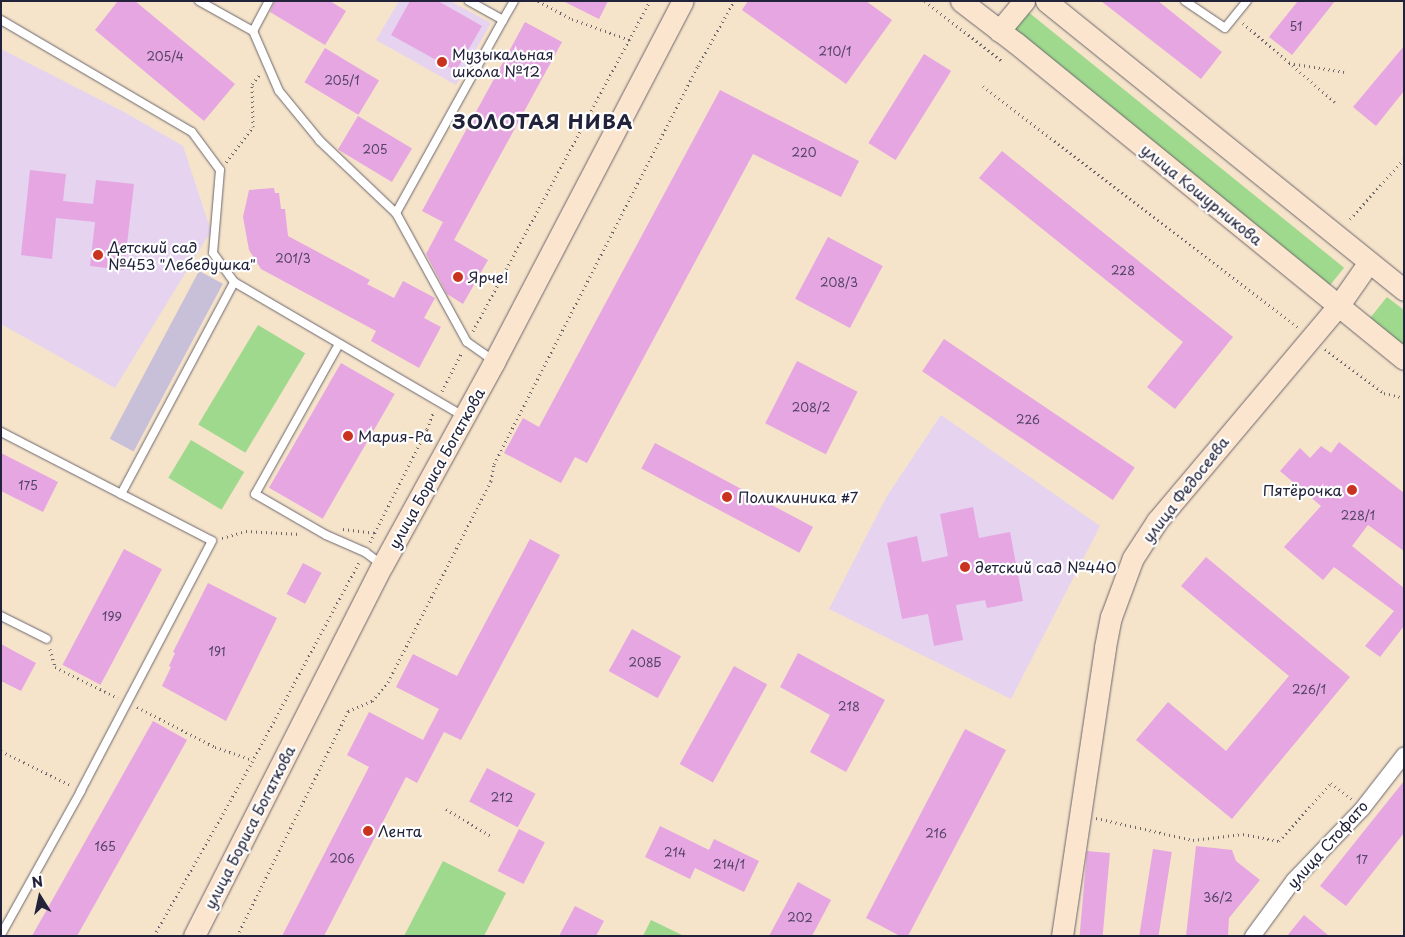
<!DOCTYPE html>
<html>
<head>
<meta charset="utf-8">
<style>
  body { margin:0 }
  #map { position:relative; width:1405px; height:937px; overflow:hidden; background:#f5e3ca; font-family:"Playpen Sans",sans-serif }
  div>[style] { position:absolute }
  .built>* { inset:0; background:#e5d3f0 }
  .industrial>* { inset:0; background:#c7c0d8; transform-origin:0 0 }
  .green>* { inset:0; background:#9ed98d; transform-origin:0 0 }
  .building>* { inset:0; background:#e6a6e2; transform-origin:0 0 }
  .path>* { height:3px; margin-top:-1.5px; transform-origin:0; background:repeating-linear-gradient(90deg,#6c666d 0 1px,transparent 0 5px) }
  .roads { filter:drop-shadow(0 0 1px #6c666d) drop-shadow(0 0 1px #6c666d) }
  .lane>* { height:8px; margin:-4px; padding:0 4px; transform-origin:4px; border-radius:4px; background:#fff }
  .street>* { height:15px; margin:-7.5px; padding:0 7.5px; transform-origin:7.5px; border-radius:7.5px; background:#fff }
  .secondary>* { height:21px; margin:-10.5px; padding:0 10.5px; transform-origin:10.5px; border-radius:10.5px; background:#fce5cf }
  .dots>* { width:14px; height:14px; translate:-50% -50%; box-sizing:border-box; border:2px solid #fff; border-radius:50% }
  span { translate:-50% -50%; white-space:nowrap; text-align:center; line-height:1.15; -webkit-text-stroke:4.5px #fff; paint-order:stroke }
  .number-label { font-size:12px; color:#534365 }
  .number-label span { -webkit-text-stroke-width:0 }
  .poi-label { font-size:15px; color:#22223b }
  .left { translate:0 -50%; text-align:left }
  .right { translate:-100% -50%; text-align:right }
  .street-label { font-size:15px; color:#22223b }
  .district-label { font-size:20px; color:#22223b; font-weight:700; letter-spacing:1px }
  .frame { position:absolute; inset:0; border:2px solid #22223b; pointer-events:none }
  .north { position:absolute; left:15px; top:872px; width:50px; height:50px; -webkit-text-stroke:4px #fff; paint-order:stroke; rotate:350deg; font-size:14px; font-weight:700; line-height:20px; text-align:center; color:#22223b }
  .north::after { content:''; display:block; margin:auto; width:18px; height:22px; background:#22223b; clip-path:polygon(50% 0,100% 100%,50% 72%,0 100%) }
</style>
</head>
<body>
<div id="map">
  <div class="built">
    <i style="clip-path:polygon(399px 1px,450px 1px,491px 23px,456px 85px,376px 40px)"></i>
    <i style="clip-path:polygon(1px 49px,124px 112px,183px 146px,211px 231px,115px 388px,1px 324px)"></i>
    <i style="clip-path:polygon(941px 415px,1100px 526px,1011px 699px,829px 609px,887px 496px)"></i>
  </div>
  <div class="industrial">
    <i style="left:199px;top:271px;width:27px;height:190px;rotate:28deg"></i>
  </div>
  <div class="green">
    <i style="left:1027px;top:11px;width:408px;height:24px;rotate:39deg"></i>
    <i style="clip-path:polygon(1387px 297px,1404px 310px,1404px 345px,1370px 318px)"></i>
    <i style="left:258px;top:325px;width:55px;height:116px;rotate:31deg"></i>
    <i style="left:191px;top:440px;width:62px;height:44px;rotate:31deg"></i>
    <i style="clip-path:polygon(443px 861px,506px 893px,484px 936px,404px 936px)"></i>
    <i style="clip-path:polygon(651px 920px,684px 936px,643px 936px)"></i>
  </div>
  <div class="building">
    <i style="clip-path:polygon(118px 1px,135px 1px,235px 84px,204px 121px,95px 30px)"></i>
    <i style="clip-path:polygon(275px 1px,330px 1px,346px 11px,325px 45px,270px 12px)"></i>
    <i style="clip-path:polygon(410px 1px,438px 1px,482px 26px,456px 71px,391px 35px)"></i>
    <i style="clip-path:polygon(563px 1px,608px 1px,599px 19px)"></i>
    <i style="clip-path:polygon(748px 1px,866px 1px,892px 20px,846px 84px,742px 10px)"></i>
    <i style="clip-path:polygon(1101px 1px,1158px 1px,1222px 52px,1201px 79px)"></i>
    <i style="clip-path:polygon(1298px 1px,1335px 1px,1292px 55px,1269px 37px)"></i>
    <i style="clip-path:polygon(525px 22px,562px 42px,454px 240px,488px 260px,463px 304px,447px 294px,426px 254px,443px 222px,422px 211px)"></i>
    <i style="clip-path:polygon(1404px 46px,1404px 91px,1376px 126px,1353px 107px)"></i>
    <i style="left:325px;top:48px;width:63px;height:40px;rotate:31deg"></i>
    <i style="left:924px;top:54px;width:32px;height:105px;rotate:32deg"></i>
    <i style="clip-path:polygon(720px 90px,859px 161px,841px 197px,753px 154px,587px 463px,575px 457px,561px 483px,504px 453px,523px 418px,539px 427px)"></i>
    <i style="left:358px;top:116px;width:63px;height:39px;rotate:31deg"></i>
    <i style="clip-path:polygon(1002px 151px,1233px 337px,1175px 409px,1147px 387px,1183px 342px,979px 178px)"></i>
    <i style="clip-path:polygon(30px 170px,66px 174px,63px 201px,93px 204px,96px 180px,134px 184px,124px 270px,90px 266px,95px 222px,56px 218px,52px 259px,21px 255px)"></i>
    <i style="clip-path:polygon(274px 188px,275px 193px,279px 193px,281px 209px,285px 209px,288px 236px,370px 280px,367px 284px,394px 298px,403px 281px,435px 298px,424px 318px,441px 327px,419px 368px,371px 341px,376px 331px,261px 269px,249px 250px,243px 217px,249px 190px)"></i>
    <i style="left:828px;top:237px;width:62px;height:70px;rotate:28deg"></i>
    <i style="left:944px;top:339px;width:230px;height:39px;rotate:34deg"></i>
    <i style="left:797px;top:361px;width:68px;height:70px;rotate:27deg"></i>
    <i style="left:341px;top:363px;width:62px;height:144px;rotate:30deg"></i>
    <i style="clip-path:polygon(1339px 442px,1404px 493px,1404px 551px,1368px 525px,1352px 546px,1404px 588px,1404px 626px,1380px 657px,1365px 646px,1394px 611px,1334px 567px,1323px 580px,1284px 547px,1321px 506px,1280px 471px,1300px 448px,1310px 458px,1321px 446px,1331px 453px)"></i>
    <i style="left:655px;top:443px;width:179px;height:29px;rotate:28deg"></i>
    <i style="clip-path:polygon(1px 453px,58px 482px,43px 512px,1px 491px)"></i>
    <i style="clip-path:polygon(973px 507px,979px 538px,1010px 532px,1023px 601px,987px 608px,985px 600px,956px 605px,963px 640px,934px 646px,928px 614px,902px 619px,887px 543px,917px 536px,922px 562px,948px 556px,940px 514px)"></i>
    <i style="clip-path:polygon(530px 539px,560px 555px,461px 740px,444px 732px,417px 783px,406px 777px,324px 936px,282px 936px,369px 767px,347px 755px,369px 712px,423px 740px,439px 709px,396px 687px,413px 654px,457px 676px)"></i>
    <i style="left:124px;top:549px;width:43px;height:131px;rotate:28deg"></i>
    <i style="clip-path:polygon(1206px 557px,1350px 677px,1232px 819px,1136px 740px,1168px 702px,1226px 751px,1289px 676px,1181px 586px)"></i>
    <i style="left:303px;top:563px;width:21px;height:35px;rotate:28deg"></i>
    <i style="clip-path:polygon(208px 583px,277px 618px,226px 721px,162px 686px,171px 667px,169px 666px,175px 653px,173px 652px)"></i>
    <i style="left:632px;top:629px;width:56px;height:48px;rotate:29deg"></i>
    <i style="clip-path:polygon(1px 644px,36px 663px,21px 691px,1px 681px)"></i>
    <i style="clip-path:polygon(798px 653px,885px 700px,846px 772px,810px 752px,830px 715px,780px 687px)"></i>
    <i style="left:734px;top:666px;width:38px;height:112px;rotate:29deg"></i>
    <i style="clip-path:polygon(153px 721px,187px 740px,177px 758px,77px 936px,32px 936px)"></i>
    <i style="clip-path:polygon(965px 729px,1006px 750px,908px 936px,900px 936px,866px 918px)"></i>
    <i style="left:487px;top:768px;width:55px;height:38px;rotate:28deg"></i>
    <i style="clip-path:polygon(1404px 781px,1404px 833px,1346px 906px,1320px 886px)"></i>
    <i style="clip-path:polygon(660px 826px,709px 850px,714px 839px,759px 861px,744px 892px,695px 868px,690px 879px,645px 857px)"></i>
    <i style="left:519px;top:829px;width:29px;height:47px;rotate:27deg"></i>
    <i style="clip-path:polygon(1196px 846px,1232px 850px,1236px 861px,1260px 880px,1229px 918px,1228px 936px,1186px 936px)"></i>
    <i style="left:1153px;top:849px;width:19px;height:88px;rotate:9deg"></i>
    <i style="left:1087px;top:851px;width:23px;height:85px;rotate:5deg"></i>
    <i style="clip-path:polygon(798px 882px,831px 900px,812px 936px,769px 936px)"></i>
    <i style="clip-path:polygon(575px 906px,604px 921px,596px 936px,559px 936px)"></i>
    <i style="clip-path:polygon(1304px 915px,1329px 936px,1287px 936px)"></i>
  </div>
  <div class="path">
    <i style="left:538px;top:1px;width:38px;rotate:28deg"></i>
    <i style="left:572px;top:19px;width:62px;rotate:19.9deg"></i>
    <i style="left:925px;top:1px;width:98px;rotate:37.9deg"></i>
    <i style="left:1243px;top:23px;width:121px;rotate:40.7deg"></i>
    <i style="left:1289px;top:63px;width:57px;rotate:9.1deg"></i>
    <i style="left:983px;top:86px;width:397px;rotate:37.5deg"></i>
    <i style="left:226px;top:162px;width:44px;rotate:-52.4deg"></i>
    <i style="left:253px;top:127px;width:43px;rotate:-91.3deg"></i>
    <i style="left:252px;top:84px;width:14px;rotate:-51deg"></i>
    <i style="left:1350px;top:219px;width:81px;rotate:-48deg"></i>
    <i style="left:473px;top:331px;width:374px;rotate:-61.8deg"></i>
    <i style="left:1325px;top:349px;width:74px;rotate:36.7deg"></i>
    <i style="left:1384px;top:393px;width:21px;rotate:14deg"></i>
    <i style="left:442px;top:391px;width:44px;rotate:-62.9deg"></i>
    <i style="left:343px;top:529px;width:31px;rotate:7deg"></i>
    <i style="left:222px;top:538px;width:25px;rotate:-16deg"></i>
    <i style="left:246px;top:531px;width:54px;rotate:3.2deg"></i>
    <i style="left:370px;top:542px;width:127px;rotate:-63.2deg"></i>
    <i style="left:427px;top:429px;width:19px;rotate:-69deg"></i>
    <i style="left:50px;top:649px;width:19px;rotate:74deg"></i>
    <i style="left:55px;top:667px;width:70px;rotate:26.2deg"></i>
    <i style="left:137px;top:707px;width:88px;rotate:27.1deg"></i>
    <i style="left:215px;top:747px;width:39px;rotate:19deg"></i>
    <i style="left:1px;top:751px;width:79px;rotate:26.2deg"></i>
    <i style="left:446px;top:809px;width:52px;rotate:31deg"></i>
    <i style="left:1096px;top:818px;width:99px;rotate:12.8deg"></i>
    <i style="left:1193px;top:840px;width:50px;rotate:-6.8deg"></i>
    <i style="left:1243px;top:834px;width:37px;rotate:11deg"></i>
    <i style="left:1279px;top:841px;width:78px;rotate:-48.1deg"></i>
    <i style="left:1331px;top:783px;width:26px;rotate:37deg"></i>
    <i style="left:154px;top:936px;width:200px;rotate:-60.6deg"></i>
    <i style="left:252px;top:762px;width:228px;rotate:-61.8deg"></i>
    <i style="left:237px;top:936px;width:251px;rotate:-63.7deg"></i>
    <i style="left:348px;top:711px;width:26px;rotate:-23deg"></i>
    <i style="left:372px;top:701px;width:25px;rotate:-50deg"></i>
    <i style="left:388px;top:682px;width:226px;rotate:-62.9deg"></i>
    <i style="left:491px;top:481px;width:17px;rotate:-80deg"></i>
    <i style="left:494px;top:464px;width:447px;rotate:-62.9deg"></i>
    <i style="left:698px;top:66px;width:74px;rotate:-61deg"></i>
  </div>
  <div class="roads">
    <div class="lane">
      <i style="left:199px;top:1px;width:62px;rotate:29.1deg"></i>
      <i style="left:269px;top:1px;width:34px;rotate:118deg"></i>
      <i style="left:253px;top:31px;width:65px;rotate:66.6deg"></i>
      <i style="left:279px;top:91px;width:65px;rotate:50.6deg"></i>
      <i style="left:320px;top:141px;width:105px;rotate:43.5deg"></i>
      <i style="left:396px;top:213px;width:147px;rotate:61.2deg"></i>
      <i style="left:467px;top:342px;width:32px;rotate:35deg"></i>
      <i style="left:1185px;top:1px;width:48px;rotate:34deg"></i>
      <i style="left:1225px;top:28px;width:35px;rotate:-51deg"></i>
      <i style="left:1px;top:20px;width:221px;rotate:30.4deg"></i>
      <i style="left:192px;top:132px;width:47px;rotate:53.6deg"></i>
      <i style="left:220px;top:170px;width:83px;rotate:94.8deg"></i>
      <i style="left:213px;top:253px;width:36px;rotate:54deg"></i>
      <i style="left:234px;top:282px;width:265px;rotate:30.3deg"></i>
      <i style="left:503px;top:20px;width:22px;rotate:-60deg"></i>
      <i style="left:396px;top:213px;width:221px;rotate:-61deg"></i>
      <i style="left:503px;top:20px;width:39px;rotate:-151deg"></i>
      <i style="left:339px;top:344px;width:172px;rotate:119.2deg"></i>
      <i style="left:255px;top:494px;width:82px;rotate:30deg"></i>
      <i style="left:326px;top:535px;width:43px;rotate:23.6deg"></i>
      <i style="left:365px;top:552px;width:20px;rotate:37deg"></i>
      <i style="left:1px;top:432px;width:237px;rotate:27.3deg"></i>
      <i style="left:212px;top:541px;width:282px;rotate:117.7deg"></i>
      <i style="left:81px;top:791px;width:165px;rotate:119.1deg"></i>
      <i style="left:121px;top:494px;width:240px;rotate:-61.9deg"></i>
      <i style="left:1px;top:616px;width:51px;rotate:26.6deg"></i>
    </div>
    <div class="street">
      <i style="left:1252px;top:936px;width:69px;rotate:-53.8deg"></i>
      <i style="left:1293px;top:880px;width:100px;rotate:-46.2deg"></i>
      <i style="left:1362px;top:808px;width:68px;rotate:-52.1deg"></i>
    </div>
    <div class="secondary">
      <i style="left:961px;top:1px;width:69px;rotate:37.4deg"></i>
      <i style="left:1016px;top:43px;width:500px;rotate:39.16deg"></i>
      <i style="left:1046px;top:1px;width:460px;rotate:38.9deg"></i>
      <i style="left:999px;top:31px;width:39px;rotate:-50deg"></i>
      <i style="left:194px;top:936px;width:415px;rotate:-63.1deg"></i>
      <i style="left:382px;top:566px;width:233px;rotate:-61.2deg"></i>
      <i style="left:494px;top:362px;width:407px;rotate:-62.4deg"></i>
      <i style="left:1062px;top:936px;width:292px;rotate:-81.5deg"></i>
      <i style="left:1105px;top:647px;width:31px;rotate:-79deg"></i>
      <i style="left:1111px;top:617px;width:63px;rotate:-69.6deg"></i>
      <i style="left:1133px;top:558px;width:44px;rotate:-57deg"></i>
      <i style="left:1157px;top:521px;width:282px;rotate:-49.9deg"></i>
      <i style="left:1339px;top:305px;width:52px;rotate:-55.1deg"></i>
    </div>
  </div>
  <div class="dots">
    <i style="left:442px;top:62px;background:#c8321e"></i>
    <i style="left:98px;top:255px;background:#c8321e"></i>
    <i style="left:458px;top:277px;background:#c8321e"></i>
    <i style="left:348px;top:436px;background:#c8321e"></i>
    <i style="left:1352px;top:490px;background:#c8321e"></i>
    <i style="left:727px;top:497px;background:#c8321e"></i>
    <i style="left:965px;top:567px;background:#c8321e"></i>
    <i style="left:368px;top:831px;background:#c8321e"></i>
  </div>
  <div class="number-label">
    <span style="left:1296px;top:27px">51</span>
    <span style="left:835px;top:52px">210/1</span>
    <span style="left:165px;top:57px">205/4</span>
    <span style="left:342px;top:81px">205/1</span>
    <span style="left:375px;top:150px">205</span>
    <span style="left:804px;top:153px">220</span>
    <span style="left:293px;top:259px">201/3</span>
    <span style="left:1123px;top:271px">228</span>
    <span style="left:839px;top:283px">208/3</span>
    <span style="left:811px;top:408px">208/2</span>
    <span style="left:1028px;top:420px">226</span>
    <span style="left:28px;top:486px">175</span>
    <span style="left:1358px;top:516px">228/1</span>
    <span style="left:112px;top:617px">199</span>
    <span style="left:217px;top:652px">191</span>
    <span style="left:645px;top:663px">208Б</span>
    <span style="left:1309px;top:690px">226/1</span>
    <span style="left:849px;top:707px">218</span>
    <span style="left:502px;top:798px">212</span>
    <span style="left:936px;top:834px">216</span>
    <span style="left:105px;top:847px">165</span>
    <span style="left:675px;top:853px">214</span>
    <span style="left:342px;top:859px">206</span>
    <span style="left:1362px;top:860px">17</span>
    <span style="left:729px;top:865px">214/1</span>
    <span style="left:1218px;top:898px">36/2</span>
    <span style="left:800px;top:918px">202</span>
  </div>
  <div class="poi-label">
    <span class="left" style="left:452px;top:62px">Музыкальная<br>школа №12</span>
    <span class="left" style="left:108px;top:255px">Детский сад<br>№453 "Лебедушка"</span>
    <span class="left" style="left:468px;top:277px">Ярче!</span>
    <span class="left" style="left:358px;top:436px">Мария-Ра</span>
    <span class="right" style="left:1342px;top:490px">Пятёрочка</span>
    <span class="left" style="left:738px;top:497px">Поликлиника #7</span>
    <span class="left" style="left:975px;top:567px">детский сад №440</span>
    <span class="left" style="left:378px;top:831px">Лента</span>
  </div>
  <div class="street-label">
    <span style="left:1202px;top:194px;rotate:39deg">улица Кошурникова</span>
    <span style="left:436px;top:468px;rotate:-61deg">улица Бориса Богаткова</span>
    <span style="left:1185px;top:489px;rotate:-52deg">улица Федосеева</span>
    <span style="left:249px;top:827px;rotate:-63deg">улица Бориса Богаткова</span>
    <span style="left:1327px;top:844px;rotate:-48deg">улица Стофато</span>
  </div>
  <div class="district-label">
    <span style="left:543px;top:121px">ЗОЛОТАЯ НИВА</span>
  </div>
  <div class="frame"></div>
  <div class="north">N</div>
</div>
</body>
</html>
